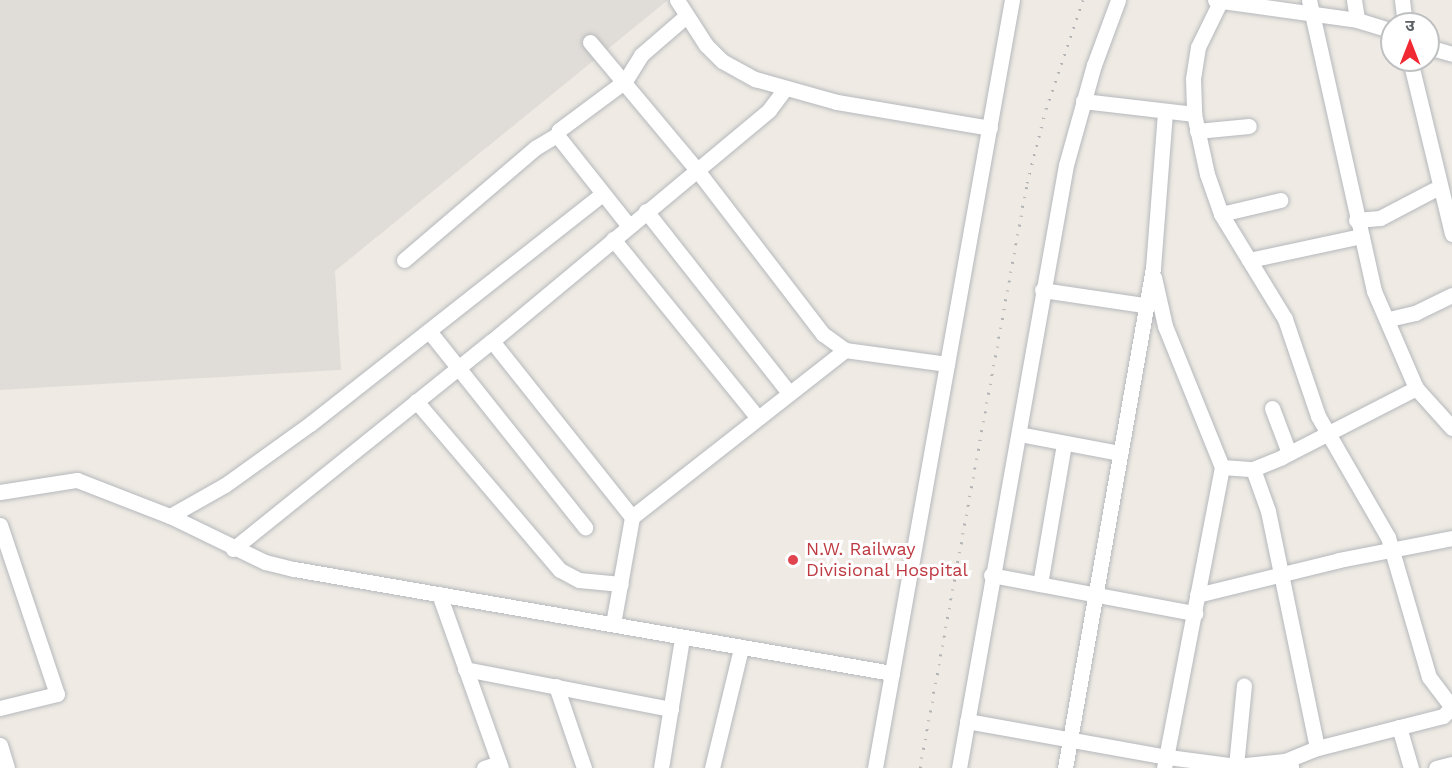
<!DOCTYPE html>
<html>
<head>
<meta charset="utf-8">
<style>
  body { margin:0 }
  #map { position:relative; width:1452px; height:768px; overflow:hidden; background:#efebe4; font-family:"Work Sans","Noto Sans Devanagari",sans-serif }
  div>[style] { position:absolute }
  .industrial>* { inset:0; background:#e0ddd8 }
  .roads { filter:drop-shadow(0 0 2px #b5b8bc) drop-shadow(0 0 2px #b5b8bc) }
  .minor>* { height:15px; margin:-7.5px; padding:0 7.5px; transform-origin:7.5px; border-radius:7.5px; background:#fff }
  .rail>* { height:3px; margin-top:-1.5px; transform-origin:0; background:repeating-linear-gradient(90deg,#b3b4b5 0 1.5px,transparent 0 9.5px) }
  .dots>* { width:16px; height:16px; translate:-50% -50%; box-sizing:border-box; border:3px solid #fff; border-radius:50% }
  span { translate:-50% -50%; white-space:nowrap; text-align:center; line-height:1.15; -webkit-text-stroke:6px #fff; paint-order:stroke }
  .health-label { font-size:18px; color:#be3a42 }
  .left { translate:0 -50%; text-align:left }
  .north { position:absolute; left:1380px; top:12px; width:60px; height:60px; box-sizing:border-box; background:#fff; border:2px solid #bec0c1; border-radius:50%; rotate:0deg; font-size:16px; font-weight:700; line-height:24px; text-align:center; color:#5c6165 }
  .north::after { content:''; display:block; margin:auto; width:21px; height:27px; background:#f02933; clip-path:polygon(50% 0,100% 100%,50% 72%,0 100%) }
</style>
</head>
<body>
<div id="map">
  <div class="industrial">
    <i style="clip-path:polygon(0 0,668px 0,335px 271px,341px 370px,0 390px)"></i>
  </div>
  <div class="roads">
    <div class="minor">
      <i style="left:677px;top:0;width:54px;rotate:57.2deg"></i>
      <i style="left:706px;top:45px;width:23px;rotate:45deg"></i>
      <i style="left:722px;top:61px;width:38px;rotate:29deg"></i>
      <i style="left:755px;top:79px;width:85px;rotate:15.7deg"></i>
      <i style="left:837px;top:102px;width:155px;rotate:9.6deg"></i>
      <i style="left:1215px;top:0;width:143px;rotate:8deg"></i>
      <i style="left:1357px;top:20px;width:37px;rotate:17deg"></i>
      <i style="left:1221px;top:0;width:52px;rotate:116.1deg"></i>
      <i style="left:1198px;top:47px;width:32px;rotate:99deg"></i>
      <i style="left:1193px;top:79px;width:35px;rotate:88deg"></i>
      <i style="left:1194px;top:114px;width:61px;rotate:77.8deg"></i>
      <i style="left:1207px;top:174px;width:42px;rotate:70.7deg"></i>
      <i style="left:1221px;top:214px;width:123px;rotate:58.6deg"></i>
      <i style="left:1285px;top:319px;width:102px;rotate:71.2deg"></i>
      <i style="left:1318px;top:416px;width:140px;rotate:60deg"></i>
      <i style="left:1388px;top:537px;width:146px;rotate:73.7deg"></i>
      <i style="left:1429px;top:677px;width:38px;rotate:53deg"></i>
      <i style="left:1452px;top:707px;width:13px;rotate:135deg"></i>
      <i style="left:1443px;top:716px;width:130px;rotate:165.7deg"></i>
      <i style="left:1317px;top:748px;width:35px;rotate:158deg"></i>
      <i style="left:1309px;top:0;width:298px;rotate:77.4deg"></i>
      <i style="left:1374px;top:291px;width:106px;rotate:66.6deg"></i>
      <i style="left:1416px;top:388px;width:54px;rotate:48deg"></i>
      <i style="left:1354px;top:0;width:20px;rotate:81deg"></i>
      <i style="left:1402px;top:0;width:24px;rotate:83deg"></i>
      <i style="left:590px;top:42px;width:167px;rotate:50.1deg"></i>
      <i style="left:697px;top:170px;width:207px;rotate:52.5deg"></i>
      <i style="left:823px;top:334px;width:27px;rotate:36deg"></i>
      <i style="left:845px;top:350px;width:103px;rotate:7.8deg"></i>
      <i style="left:1428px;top:47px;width:25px;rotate:16deg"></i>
      <i style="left:1410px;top:60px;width:179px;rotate:76.4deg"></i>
      <i style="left:1083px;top:101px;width:112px;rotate:6.7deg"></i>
      <i style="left:1197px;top:131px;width:52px;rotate:-5.5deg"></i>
      <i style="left:646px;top:211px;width:231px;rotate:51.8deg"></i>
      <i style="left:1221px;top:214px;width:61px;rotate:-13.3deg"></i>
      <i style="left:1356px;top:220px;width:24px;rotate:-5deg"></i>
      <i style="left:1380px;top:218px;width:60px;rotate:-27.8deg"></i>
      <i style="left:629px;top:226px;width:116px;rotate:-128.4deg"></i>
      <i style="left:557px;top:135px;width:5px;rotate:-68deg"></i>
      <i style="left:559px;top:130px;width:82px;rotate:-36.6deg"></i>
      <i style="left:625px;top:81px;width:31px;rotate:-58deg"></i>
      <i style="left:641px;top:55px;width:60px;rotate:-40.9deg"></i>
      <i style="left:613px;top:239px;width:229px;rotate:51deg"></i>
      <i style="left:404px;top:260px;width:172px;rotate:-40.5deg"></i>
      <i style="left:535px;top:148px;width:26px;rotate:-31deg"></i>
      <i style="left:1249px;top:260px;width:115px;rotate:-12.1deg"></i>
      <i style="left:1154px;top:277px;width:50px;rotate:77.3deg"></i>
      <i style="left:1165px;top:326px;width:152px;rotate:68deg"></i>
      <i style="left:1222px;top:467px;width:307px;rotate:100.9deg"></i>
      <i style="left:1042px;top:290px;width:102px;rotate:8.4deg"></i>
      <i style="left:1389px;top:319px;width:27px;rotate:-13deg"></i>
      <i style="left:1415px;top:313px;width:41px;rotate:-25.9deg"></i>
      <i style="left:429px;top:331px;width:251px;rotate:51.5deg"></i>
      <i style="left:492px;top:341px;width:225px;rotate:51.5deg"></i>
      <i style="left:632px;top:517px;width:271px;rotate:-38.1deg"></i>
      <i style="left:416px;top:401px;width:222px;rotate:49.6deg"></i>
      <i style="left:560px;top:570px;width:21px;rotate:28deg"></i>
      <i style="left:579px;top:580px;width:42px;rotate:5.4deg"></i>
      <i style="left:1272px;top:408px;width:48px;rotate:69.3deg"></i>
      <i style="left:1019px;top:434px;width:103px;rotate:10.7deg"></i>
      <i style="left:1222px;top:467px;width:31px;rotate:4deg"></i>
      <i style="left:1253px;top:469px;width:31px;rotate:-22deg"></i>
      <i style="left:1282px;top:457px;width:151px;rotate:-27.2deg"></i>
      <i style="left:1253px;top:469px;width:45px;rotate:70.3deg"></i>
      <i style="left:1268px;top:511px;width:242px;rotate:78.3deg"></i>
      <i style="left:0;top:492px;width:78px;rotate:-8.9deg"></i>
      <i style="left:77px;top:480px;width:100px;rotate:21.2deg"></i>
      <i style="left:170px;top:516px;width:106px;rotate:25.8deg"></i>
      <i style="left:265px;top:562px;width:30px;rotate:14deg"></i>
      <i style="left:294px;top:569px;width:607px;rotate:9.87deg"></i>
      <i style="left:170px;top:516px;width:63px;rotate:-29.4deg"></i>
      <i style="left:225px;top:485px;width:105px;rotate:-35.7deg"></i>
      <i style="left:310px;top:424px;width:372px;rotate:-38.2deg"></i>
      <i style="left:0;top:525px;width:178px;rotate:71.4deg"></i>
      <i style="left:57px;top:694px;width:59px;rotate:166.2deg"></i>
      <i style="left:233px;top:549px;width:332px;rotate:-38.8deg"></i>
      <i style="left:492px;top:341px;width:361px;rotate:-39.8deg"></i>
      <i style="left:769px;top:110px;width:25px;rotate:-53deg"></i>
      <i style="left:991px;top:575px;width:208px;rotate:10.6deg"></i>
      <i style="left:1040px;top:584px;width:143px;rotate:-80.3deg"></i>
      <i style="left:439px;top:594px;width:185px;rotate:70.4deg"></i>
      <i style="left:1197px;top:595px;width:146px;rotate:-13.8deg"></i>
      <i style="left:1339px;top:560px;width:115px;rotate:-11deg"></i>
      <i style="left:613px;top:624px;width:109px;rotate:-79.9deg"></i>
      <i style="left:465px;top:669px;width:210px;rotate:11deg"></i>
      <i style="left:556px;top:686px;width:87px;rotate:71.1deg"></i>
      <i style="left:967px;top:721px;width:204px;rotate:10.2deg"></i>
      <i style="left:1168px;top:757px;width:69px;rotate:7.5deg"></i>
      <i style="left:1236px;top:766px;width:49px;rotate:-5.8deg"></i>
      <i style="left:1285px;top:761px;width:8px;rotate:40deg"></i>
      <i style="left:1399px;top:727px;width:43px;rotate:73.7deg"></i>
      <i style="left:0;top:745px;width:24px;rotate:73deg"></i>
      <i style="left:1236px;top:766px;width:81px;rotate:-84.4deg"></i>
      <i style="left:484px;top:768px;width:16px;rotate:-18deg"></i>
      <i style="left:661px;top:768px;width:132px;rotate:-80.8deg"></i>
      <i style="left:712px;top:768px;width:123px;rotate:-76.4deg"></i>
      <i style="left:875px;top:768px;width:780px;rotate:-79.89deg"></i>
      <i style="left:959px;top:768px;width:612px;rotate:-79.94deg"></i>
      <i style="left:1066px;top:165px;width:104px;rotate:-74.4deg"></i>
      <i style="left:1094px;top:65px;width:69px;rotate:-69.7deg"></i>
      <i style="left:1065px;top:768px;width:508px;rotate:-80.02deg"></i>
      <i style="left:1153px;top:268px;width:156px;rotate:-85.6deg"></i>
      <i style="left:1436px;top:768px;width:16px;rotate:-14deg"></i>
    </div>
  </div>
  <div class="rail">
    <i style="left:920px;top:768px;width:595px;rotate:-79.63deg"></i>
    <i style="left:1027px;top:183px;width:76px;rotate:-75.6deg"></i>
    <i style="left:1046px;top:109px;width:115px;rotate:-71.3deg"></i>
  </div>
  <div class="dots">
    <i style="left:793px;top:560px;background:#e0444e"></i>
  </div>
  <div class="health-label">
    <span class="left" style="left:806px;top:560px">N.W. Railway<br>Divisional Hospital</span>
  </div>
  <div class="north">उ</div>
</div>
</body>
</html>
